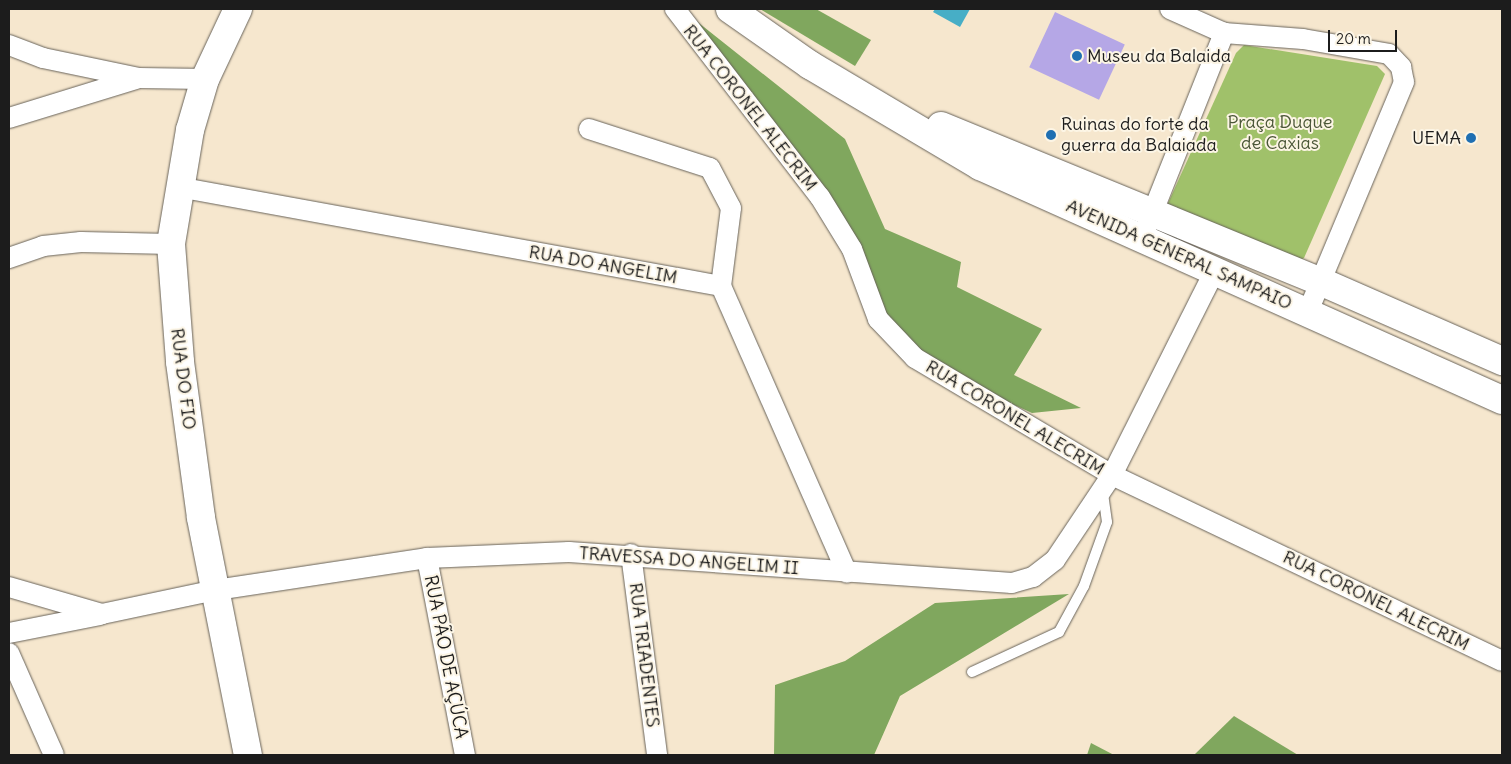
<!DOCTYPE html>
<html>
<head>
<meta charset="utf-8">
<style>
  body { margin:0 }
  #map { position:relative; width:1511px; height:764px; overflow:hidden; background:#f6e7ce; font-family:Delius,sans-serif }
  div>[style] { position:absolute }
  .green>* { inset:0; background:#a0c16a }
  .forest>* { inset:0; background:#80a75e }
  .water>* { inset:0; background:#47aec6 }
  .building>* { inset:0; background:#b5a7e6; transform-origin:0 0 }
  .roads { filter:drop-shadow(0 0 1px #68635a) drop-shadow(0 0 1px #68635a) }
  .lane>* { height:10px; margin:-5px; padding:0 5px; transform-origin:5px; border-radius:5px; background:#fff }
  .street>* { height:20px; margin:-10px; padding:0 10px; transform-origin:10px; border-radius:10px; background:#fff }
  .secondary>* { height:28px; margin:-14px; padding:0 14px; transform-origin:14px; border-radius:14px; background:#fff }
  .dots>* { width:14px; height:14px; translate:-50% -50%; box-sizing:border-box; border:2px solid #fcf5e5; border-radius:50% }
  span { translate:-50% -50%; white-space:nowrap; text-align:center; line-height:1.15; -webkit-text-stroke:4px #fcf5e5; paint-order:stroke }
  .poi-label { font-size:18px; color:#1c1c1c }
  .left { translate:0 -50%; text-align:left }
  .right { translate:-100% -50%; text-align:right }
  .street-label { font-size:18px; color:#1c1c1c }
  .park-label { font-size:18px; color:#4a5637 }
  .frame { position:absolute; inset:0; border:10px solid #1c1c1c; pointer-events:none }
  .scale { position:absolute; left:1328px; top:30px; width:69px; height:22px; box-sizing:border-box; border:2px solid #1c1c1c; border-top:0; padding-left:6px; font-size:15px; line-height:18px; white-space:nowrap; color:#1c1c1c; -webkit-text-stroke:4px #fcf5e5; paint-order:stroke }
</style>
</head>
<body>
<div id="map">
  <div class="green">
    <i style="clip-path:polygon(1244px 45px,1377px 66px,1385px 74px,1304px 258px,1290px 266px,1167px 215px,1168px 203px,1236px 53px)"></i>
  </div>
  <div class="forest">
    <i style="clip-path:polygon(760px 9px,816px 9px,871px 40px,855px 66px)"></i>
    <i style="clip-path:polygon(685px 12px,845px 139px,885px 229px,961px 262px,957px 287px,1042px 329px,1014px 375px,1081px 408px,1032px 413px,920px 362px,883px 319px,853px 236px)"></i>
    <i style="clip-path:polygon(1069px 594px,900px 696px,874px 755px,774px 755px,775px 685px,845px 661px,935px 603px)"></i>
    <i style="clip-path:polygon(1234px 716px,1298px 755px,1194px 755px)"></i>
    <i style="clip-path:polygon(1091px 743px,1114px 755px,1087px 755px)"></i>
  </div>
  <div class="water">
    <i style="clip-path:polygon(935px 9px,970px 9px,960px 27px,933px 12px)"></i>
  </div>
  <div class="building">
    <i style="left:1055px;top:12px;width:77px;height:61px;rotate:25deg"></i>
  </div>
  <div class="roads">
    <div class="lane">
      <i style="left:972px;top:672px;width:96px;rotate:-24.7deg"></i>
      <i style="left:1059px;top:632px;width:52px;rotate:-61.5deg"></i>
      <i style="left:1084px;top:586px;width:68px;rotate:-70.2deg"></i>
      <i style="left:1107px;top:522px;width:30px;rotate:-98deg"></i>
    </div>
    <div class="street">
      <i style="left:675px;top:9px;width:237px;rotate:52.4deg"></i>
      <i style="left:820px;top:197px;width:61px;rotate:58.4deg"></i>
      <i style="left:852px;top:249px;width:75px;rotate:69.6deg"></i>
      <i style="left:878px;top:319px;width:54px;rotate:46.5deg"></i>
      <i style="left:915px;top:358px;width:229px;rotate:30.7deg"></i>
      <i style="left:1112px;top:475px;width:432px;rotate:25.5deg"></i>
      <i style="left:1224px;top:33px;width:79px;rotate:4.3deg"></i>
      <i style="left:1303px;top:39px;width:87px;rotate:9.9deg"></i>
      <i style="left:1389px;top:54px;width:18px;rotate:47deg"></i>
      <i style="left:1401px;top:67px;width:15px;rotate:79deg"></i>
      <i style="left:1404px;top:82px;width:249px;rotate:112.7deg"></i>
      <i style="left:9px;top:45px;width:36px;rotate:21deg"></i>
      <i style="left:43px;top:58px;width:98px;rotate:11.8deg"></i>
      <i style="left:139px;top:78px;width:66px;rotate:0.9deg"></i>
      <i style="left:9px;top:118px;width:133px;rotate:-17.1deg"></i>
      <i style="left:589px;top:129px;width:127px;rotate:17.9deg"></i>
      <i style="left:710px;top:168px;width:45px;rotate:62.3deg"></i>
      <i style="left:731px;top:208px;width:79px;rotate:97.3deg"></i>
      <i style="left:178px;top:187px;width:552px;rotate:10.33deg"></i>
      <i style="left:721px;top:286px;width:313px;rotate:66.3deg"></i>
      <i style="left:1148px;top:224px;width:206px;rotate:-68.3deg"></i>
      <i style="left:1224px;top:33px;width:59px;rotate:-156deg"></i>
      <i style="left:9px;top:258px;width:36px;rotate:-19deg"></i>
      <i style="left:43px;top:246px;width:38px;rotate:-6deg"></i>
      <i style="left:81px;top:242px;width:90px;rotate:1.3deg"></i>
      <i style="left:631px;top:554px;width:203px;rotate:82.6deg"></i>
      <i style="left:427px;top:558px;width:201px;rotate:79.1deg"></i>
      <i style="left:9px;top:587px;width:97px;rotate:16.2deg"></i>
      <i style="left:102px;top:614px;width:116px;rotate:-11.9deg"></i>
      <i style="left:216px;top:590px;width:213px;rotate:-8.6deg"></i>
      <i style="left:427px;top:558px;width:142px;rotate:-2.4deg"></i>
      <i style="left:569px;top:552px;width:444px;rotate:4deg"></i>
      <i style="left:1012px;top:583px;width:22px;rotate:-16deg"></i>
      <i style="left:1033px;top:577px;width:28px;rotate:-38deg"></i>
      <i style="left:1055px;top:560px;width:102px;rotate:-56.2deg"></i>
      <i style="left:1112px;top:475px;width:227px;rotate:-63.3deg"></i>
      <i style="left:9px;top:633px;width:93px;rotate:-11.2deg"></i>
      <i style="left:9px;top:653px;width:111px;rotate:66.2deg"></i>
    </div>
    <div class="secondary">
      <i style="left:238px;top:9px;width:77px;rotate:115.2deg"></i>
      <i style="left:205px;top:79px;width:53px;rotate:106.4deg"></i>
      <i style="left:190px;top:130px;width:116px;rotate:99.5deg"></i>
      <i style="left:171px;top:244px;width:118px;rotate:85.6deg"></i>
      <i style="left:180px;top:362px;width:157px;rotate:82.3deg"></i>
      <i style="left:201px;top:518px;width:242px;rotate:78.8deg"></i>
      <i style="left:730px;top:9px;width:98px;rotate:35deg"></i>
      <i style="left:810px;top:65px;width:198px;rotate:30.7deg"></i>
      <i style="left:980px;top:166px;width:572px;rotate:24.15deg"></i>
      <i style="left:941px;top:126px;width:412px;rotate:22.3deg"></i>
      <i style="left:1322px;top:282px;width:197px;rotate:23.7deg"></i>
    </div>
  </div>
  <div class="dots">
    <i style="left:1077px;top:56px;background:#1f6fb2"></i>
    <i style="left:1051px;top:135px;background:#1f6fb2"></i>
    <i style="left:1471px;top:138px;background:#1f6fb2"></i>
  </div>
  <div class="poi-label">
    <span class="left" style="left:1087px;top:56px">Museu da Balaida</span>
    <span class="left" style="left:1061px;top:135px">Ruinas do forte da<br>guerra da Balaiada</span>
    <span class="right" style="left:1461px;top:138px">UEMA</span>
  </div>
  <div class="street-label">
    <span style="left:750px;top:108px;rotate:52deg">RUA CORONEL ALECRIM</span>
    <span style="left:1179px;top:255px;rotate:24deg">AVENIDA GENERAL SAMPAIO</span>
    <span style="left:603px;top:265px;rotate:10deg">RUA DO ANGELIM</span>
    <span style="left:183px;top:379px;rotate:83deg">RUA DO FIO</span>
    <span style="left:1015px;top:418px;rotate:31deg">RUA CORONEL ALECRIM</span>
    <span style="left:689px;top:561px;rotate:4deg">TRAVESSA DO ANGELIM II</span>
    <span style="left:1376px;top:601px;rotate:26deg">RUA CORONEL ALECRIM</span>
    <span style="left:644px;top:655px;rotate:83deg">RUA TRIADENTES</span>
    <span style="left:446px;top:657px;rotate:79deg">RUA PÃO DE AÇÚCA</span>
  </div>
  <div class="park-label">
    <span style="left:1280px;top:133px">Praça Duque<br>de Caxias</span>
  </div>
  <div class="frame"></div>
  <div class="scale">20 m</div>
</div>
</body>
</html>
